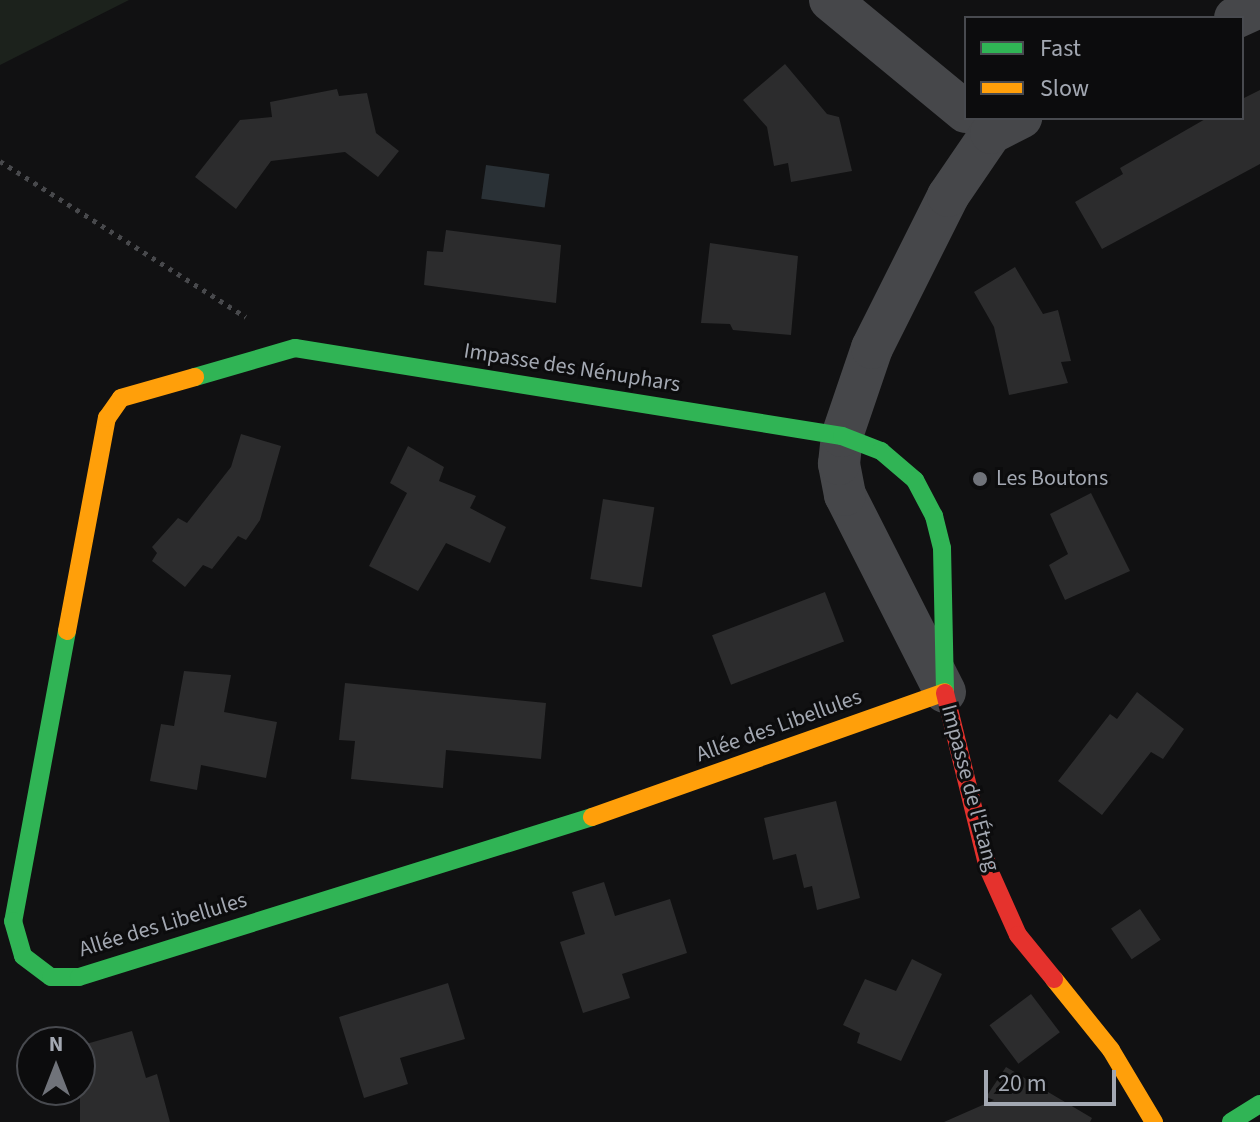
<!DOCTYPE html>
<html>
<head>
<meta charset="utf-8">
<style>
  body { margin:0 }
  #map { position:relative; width:1260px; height:1122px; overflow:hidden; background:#111112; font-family:"Source Sans 3",sans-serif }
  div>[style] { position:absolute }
  .green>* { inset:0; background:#1c221c }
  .water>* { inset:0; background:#2a3136; transform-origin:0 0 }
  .building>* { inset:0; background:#2c2c2d; transform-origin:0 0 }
  .path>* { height:5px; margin-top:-2.5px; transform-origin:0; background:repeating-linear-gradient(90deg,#48494c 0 4px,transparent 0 10px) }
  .street>* { height:42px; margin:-21px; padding:0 21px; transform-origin:21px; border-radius:21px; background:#46474a }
  .fast>* { height:18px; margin:-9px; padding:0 9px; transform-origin:9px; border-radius:9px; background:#30b455 }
  .slow>* { height:18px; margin:-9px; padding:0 9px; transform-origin:9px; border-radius:9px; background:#ff9f0a }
  .jam>* { height:18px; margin:-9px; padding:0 9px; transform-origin:9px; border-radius:9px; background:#e5322d }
  .dots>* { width:22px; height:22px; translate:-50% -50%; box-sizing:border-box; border:4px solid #0c0c0d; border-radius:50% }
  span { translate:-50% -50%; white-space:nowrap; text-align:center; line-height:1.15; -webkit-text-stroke:6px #0c0c0d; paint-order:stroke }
  .street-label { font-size:22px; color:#a3a8b2 }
  .poi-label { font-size:22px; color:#a3a8b2 }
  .left { translate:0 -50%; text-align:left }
  .legend { position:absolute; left:964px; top:16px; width:280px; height:104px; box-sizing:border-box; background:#0c0c0d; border:2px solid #484a4f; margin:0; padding:10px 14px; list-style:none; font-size:24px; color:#a3a8b2 }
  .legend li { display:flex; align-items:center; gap:16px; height:40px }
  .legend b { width:40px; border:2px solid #484a4f }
  .north { position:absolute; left:16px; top:1026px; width:80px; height:80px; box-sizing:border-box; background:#0c0c0d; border:2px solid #484a4f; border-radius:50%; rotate:0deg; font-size:22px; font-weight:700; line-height:32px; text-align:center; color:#a3a8b2 }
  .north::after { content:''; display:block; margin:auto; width:28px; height:36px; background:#70737a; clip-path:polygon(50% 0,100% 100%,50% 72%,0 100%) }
  .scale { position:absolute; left:984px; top:1070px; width:132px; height:36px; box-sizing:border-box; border:4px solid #a3a8b2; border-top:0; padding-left:10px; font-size:24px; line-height:28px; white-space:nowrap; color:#a3a8b2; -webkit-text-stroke:6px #0c0c0d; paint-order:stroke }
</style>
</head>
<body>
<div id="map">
  <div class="green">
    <i style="clip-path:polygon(0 0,129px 0,0 65px)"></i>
  </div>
  <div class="water">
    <i style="left:486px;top:165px;width:64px;height:34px;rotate:8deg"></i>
  </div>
  <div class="building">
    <i style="clip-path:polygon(785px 64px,827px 114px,839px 117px,852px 171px,791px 182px,788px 163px,774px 166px,767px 127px,743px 100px)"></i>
    <i style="clip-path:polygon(337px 89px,339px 96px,367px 93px,376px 133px,399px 151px,378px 177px,345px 152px,271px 161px,236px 209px,195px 177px,240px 120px,272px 117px,270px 102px)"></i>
    <i style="clip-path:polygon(1260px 90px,1260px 164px,1102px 249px,1075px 202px,1123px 174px,1120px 168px,1207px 118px,1242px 118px,1242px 99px)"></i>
    <i style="clip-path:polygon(446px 230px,561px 245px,556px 303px,424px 285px,427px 251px,443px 252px)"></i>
    <i style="clip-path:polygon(710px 243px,798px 256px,791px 335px,733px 330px,730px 324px,701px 323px)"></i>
    <i style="clip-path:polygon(1015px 267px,1043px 314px,1058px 310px,1071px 361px,1061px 362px,1068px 383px,1009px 395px,994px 327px,974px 292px)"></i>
    <i style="clip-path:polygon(241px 434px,281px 446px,260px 520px,246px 540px,238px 536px,212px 569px,203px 565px,185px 587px,152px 561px,157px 553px,152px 547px,178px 518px,187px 523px,231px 467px)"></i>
    <i style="clip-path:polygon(408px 446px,444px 467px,439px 481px,476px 496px,470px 508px,506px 527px,490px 563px,446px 543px,418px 591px,369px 566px,407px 493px,390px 483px)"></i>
    <i style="clip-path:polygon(1091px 493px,1130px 571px,1065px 600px,1049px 565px,1068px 554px,1050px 514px)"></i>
    <i style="left:603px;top:499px;width:52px;height:81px;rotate:9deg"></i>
    <i style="left:825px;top:592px;width:53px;height:121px;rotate:69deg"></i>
    <i style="clip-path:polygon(184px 671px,231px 675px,224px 712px,277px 722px,266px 778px,201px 765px,197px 790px,150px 781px,161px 724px,174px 726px)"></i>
    <i style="clip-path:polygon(345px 683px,546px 703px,541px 759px,446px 750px,443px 788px,351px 779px,355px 741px,339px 740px)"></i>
    <i style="clip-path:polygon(1137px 692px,1184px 729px,1163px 759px,1151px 752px,1102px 815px,1058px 781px,1110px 714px,1117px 719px)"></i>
    <i style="clip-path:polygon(836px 801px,860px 898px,817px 910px,812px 886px,804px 888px,796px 854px,773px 860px,764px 818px)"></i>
    <i style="clip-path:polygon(604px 882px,615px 916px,670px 899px,687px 953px,622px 974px,630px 998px,583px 1013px,560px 942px,585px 934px,572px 892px)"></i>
    <i style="left:1140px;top:909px;width:37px;height:35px;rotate:56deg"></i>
    <i style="clip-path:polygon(912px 959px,942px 974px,901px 1061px,857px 1043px,860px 1033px,843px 1025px,865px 979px,896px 991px)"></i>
    <i style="clip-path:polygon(448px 983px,465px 1039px,400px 1058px,408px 1084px,364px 1098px,339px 1017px)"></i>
    <i style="left:1031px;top:994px;width:48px;height:52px;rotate:53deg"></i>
    <i style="clip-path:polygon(132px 1031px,146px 1078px,157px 1074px,170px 1122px,80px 1122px,80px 1075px,94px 1071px,86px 1044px)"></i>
    <i style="clip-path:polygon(1006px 1067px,1092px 1118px,1090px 1122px,944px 1122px,994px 1100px,986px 1097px)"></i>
  </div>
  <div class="path">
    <i style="left:0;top:161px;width:291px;rotate:32.4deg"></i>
  </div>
  <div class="street">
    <i style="left:830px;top:0;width:176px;rotate:39.5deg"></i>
    <i style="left:1235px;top:18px;width:27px;rotate:-24deg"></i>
    <i style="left:945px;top:692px;width:221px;rotate:-116.9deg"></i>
    <i style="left:845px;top:495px;width:32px;rotate:-101deg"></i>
    <i style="left:839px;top:464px;width:28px;rotate:-84deg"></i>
    <i style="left:842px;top:436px;width:93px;rotate:-71.2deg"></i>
    <i style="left:872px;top:348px;width:170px;rotate:-63.4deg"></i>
    <i style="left:948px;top:196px;width:76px;rotate:-55.7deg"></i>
    <i style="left:991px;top:133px;width:34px;rotate:-27deg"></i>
  </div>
  <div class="fast">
    <i style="left:195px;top:377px;width:104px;rotate:-16.2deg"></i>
    <i style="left:295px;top:348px;width:554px;rotate:9.14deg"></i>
    <i style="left:842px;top:436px;width:42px;rotate:21deg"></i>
    <i style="left:881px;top:451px;width:45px;rotate:40.5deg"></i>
    <i style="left:915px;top:480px;width:41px;rotate:62.2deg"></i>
    <i style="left:934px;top:516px;width:33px;rotate:76deg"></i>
    <i style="left:942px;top:548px;width:145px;rotate:88.8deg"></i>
    <i style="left:67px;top:631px;width:295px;rotate:100.5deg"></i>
    <i style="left:13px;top:921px;width:36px;rotate:74deg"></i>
    <i style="left:23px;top:956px;width:35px;rotate:37deg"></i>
    <i style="left:51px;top:977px;width:28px"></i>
    <i style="left:79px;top:977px;width:537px;rotate:-17.32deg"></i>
    <i style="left:1231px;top:1122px;width:34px;rotate:-32deg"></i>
  </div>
  <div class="slow">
    <i style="left:67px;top:631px;width:217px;rotate:-79.4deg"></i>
    <i style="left:107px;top:418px;width:24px;rotate:-55deg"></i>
    <i style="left:121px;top:398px;width:77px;rotate:-15.8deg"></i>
    <i style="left:592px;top:817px;width:374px;rotate:-19.5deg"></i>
    <i style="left:1054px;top:979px;width:91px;rotate:51.2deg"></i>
    <i style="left:1111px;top:1050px;width:84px;rotate:59.2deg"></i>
  </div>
  <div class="jam">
    <i style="left:945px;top:693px;width:180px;rotate:76.2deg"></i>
    <i style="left:988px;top:868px;width:73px;rotate:65.9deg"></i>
    <i style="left:1018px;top:935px;width:57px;rotate:50.7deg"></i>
  </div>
  <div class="dots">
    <i style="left:980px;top:479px;background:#70737a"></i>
  </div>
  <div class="street-label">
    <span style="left:572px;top:368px;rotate:9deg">Impasse des Nénuphars</span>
    <span style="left:779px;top:726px;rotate:-20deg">Allée des Libellules</span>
    <span style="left:970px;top:788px;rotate:75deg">Impasse de l'Étang</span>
    <span style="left:163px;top:925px;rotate:-17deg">Allée des Libellules</span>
  </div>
  <div class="poi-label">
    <span class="left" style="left:996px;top:479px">Les Boutons</span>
  </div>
  <ul class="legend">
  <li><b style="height:10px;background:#30b455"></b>Fast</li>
  <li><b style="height:10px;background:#ff9f0a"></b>Slow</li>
  </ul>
  <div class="north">N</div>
  <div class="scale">20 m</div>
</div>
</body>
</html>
